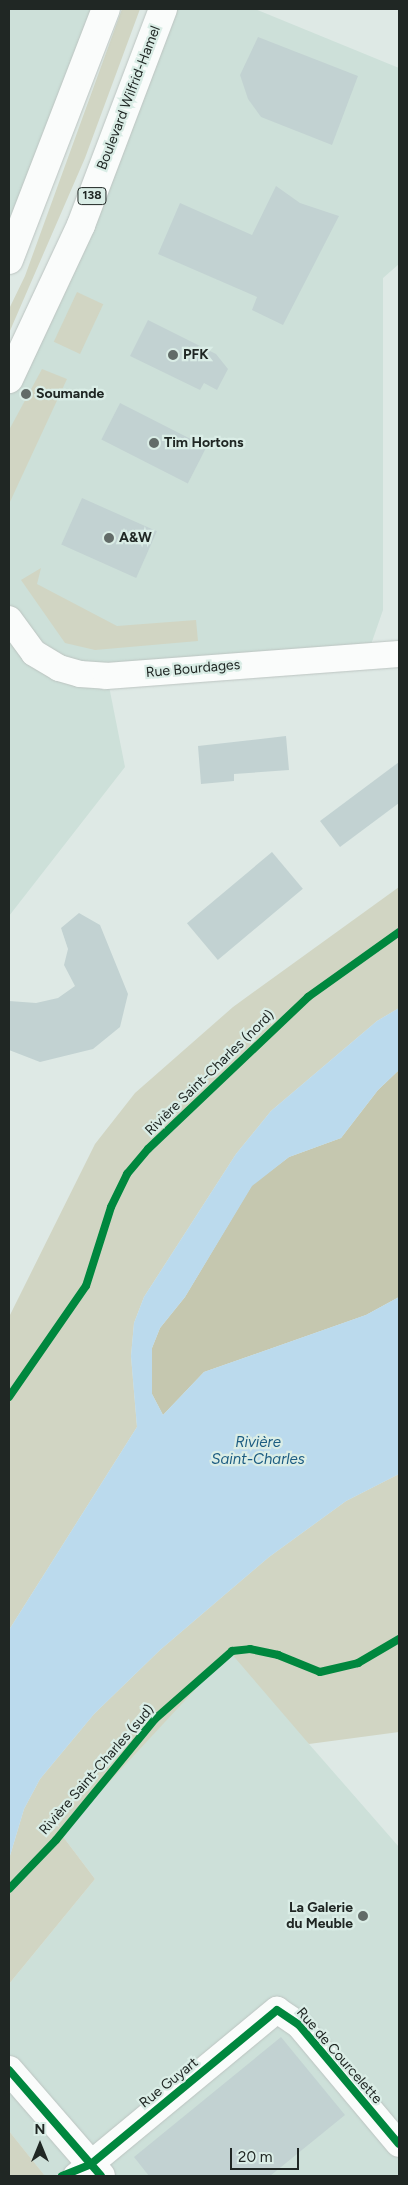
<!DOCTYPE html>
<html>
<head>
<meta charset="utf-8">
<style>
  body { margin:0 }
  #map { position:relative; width:408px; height:2185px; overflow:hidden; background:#dee9e5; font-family:Figtree,sans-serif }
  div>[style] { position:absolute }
  .built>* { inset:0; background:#cde0d9 }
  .green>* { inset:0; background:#d1d5c3; transform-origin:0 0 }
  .forest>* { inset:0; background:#c5c7af }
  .water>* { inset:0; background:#bbdaed }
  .building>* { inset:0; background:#c2d2d2; transform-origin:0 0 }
  .roads { filter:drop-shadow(0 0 1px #bcc4c1) drop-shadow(0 0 1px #bcc4c1) }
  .street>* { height:26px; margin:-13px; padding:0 13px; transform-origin:13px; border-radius:13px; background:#fafcfb }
  .secondary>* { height:28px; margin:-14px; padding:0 14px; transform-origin:14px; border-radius:14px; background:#fafcfb }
  .primary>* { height:28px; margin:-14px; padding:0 14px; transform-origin:14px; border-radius:14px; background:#fafcfb }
  .cycleway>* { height:8px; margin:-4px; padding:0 4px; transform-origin:4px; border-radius:4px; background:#00873e }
  .dots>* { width:14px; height:14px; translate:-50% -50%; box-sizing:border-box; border:2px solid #daede6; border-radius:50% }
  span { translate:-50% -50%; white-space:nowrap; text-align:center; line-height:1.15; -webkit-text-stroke:4.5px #daede6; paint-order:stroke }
  .shield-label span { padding:1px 4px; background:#daede6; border:1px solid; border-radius:4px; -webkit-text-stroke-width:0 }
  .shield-label { font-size:12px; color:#202724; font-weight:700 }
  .street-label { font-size:14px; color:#202724 }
  .poi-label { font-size:14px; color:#202724; font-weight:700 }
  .left { translate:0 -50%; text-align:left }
  .right { translate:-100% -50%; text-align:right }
  .water-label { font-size:15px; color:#1c5c81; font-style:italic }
  .frame { position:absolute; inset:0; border:10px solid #202724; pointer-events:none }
  .north { position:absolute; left:15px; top:2120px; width:50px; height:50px; -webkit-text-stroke:4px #daede6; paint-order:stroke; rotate:0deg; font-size:14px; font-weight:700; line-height:20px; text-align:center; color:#202724 }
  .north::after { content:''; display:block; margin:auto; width:18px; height:22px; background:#202724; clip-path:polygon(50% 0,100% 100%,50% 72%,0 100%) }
  .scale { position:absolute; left:230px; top:2148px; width:69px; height:22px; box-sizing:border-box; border:2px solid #202724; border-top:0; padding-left:6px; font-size:15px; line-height:18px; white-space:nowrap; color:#202724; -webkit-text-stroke:4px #daede6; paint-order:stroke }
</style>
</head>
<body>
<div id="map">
  <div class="built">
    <i style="clip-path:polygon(9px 9px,106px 9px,9px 260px)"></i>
    <i style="clip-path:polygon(163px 9px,255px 9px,399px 68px,399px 264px,383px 278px,383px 610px,367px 656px,107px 676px,125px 767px,9px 916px,9px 379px)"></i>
    <i style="clip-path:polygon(231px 1650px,247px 1651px,309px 1744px,399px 1847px,399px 2176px,45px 2176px,9px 2131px,9px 1984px,95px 1879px,61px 1834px)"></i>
  </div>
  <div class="green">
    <i style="clip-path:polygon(122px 9px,140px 9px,85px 158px,9px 333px,9px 309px,25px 276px)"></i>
    <i style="left:77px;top:292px;width:29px;height:55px;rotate:25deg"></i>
    <i style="clip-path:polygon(42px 369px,67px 379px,9px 504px,9px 430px)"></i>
    <i style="clip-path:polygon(41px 568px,37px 584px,117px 626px,196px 620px,198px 641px,95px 650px,65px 643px,21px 580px)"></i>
    <i style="clip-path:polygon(399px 887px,399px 1008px,377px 1021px,271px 1111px,236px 1154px,144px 1297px,134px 1323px,131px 1356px,137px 1427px,9px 1630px,9px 1317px,95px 1144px,135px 1093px,233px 1007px)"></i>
    <i style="clip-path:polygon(399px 1474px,399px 1732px,309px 1744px,230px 1652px,61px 1834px,95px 1879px,9px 1984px,9px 1859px,24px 1809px,40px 1779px,94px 1714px,160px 1650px,269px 1557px,346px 1501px)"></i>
    <i style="clip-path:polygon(9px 2131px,45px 2176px,9px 2176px)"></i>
  </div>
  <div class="forest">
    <i style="clip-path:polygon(399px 1070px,399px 1297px,366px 1315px,204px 1372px,163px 1415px,152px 1394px,152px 1348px,160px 1328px,185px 1297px,252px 1185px,289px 1157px,341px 1138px,378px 1090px)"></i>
  </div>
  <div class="water">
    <i style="clip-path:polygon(399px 1008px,399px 1070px,378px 1090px,341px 1138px,289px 1157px,252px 1186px,185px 1297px,160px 1328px,152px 1348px,152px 1394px,163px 1415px,204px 1372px,366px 1315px,399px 1297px,399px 1474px,346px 1501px,269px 1557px,160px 1650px,94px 1714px,40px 1779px,24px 1809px,9px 1859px,9px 1630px,137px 1427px,131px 1356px,134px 1323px,144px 1297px,236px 1154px,271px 1111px,377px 1021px)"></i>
  </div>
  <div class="building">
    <i style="clip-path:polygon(258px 37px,358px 76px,332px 145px,261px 117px,248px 99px,240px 75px)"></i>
    <i style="clip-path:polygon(276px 186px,300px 203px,339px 216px,283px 325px,252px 310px,257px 297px,158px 254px,180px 203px,252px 235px)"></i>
    <i style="clip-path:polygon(148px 320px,216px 354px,228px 369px,217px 390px,204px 383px,200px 390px,130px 356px)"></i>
    <i style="left:120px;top:403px;width:97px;height:41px;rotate:27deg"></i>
    <i style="left:82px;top:498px;width:82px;height:51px;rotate:24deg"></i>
    <i style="clip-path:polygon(286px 736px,289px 770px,234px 774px,234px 781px,201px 784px,198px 746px)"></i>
    <i style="clip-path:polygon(399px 762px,399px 803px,340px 847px,320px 821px)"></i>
    <i style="left:272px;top:852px;width:48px;height:111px;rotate:50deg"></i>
    <i style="clip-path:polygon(79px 913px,100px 925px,128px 994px,120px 1027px,93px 1049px,40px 1062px,9px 1050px,9px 1001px,36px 1003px,58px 998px,75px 986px,64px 965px,68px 949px,61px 928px)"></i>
    <i style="clip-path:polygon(281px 2037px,345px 2115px,270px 2176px,149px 2176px,134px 2157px)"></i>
  </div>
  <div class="roads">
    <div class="street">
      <i style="left:9px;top:619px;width:42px;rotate:53.7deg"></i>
      <i style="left:34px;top:653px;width:29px;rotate:31deg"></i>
      <i style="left:59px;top:668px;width:22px;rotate:16deg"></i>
      <i style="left:80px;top:674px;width:26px;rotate:4deg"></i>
      <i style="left:106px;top:676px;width:294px;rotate:-4.3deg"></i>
      <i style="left:76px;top:2176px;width:261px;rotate:-39.6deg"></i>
      <i style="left:277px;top:2010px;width:27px;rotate:34deg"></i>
      <i style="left:299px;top:2025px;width:155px;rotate:50deg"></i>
    </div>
    <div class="secondary">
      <i style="left:9px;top:2070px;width:140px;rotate:49deg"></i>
    </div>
    <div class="primary">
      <i style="left:9px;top:260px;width:269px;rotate:-68.9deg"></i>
      <i style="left:9px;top:379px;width:170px;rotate:-64.9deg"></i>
      <i style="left:81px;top:225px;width:231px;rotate:-69.2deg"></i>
    </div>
  </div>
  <div class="cycleway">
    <i style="left:9px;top:1397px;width:135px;rotate:-55.3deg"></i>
    <i style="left:86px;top:1286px;width:83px;rotate:-72.4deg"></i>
    <i style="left:111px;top:1207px;width:37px;rotate:-64deg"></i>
    <i style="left:127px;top:1174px;width:33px;rotate:-50deg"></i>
    <i style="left:148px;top:1149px;width:221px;rotate:-43.5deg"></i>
    <i style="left:308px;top:997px;width:112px;rotate:-35.5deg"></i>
    <i style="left:9px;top:1889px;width:68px;rotate:-46.2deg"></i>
    <i style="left:56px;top:1840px;width:156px;rotate:-50.7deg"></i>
    <i style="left:155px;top:1719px;width:103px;rotate:-41.4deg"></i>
    <i style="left:232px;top:1651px;width:18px;rotate:-6deg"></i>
    <i style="left:250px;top:1649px;width:29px;rotate:12deg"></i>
    <i style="left:278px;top:1655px;width:45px;rotate:22deg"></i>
    <i style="left:320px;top:1672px;width:39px;rotate:-13deg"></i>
    <i style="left:358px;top:1663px;width:48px;rotate:-30.3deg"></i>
    <i style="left:9px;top:2070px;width:140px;rotate:49deg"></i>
    <i style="left:62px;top:2176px;width:31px;rotate:-22deg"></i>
    <i style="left:91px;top:2164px;width:241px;rotate:-39.6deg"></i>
    <i style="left:277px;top:2010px;width:27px;rotate:34deg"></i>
    <i style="left:299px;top:2025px;width:155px;rotate:50deg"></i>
  </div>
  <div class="dots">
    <i style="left:173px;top:355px;background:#626b68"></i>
    <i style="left:26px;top:394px;background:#626b68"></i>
    <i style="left:154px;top:443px;background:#626b68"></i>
    <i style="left:109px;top:538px;background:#626b68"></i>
    <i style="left:363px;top:1916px;background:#626b68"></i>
  </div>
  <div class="shield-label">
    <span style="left:92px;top:196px">138</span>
  </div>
  <div class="street-label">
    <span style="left:129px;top:98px;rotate:-69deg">Boulevard Wilfrid-Hamel</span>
    <span style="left:193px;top:669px;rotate:-5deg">Rue Bourdages</span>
    <span style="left:210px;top:1073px;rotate:-44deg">Rivière Saint-Charles (nord)</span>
    <span style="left:97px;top:1770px;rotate:-49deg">Rivière Saint-Charles (sud)</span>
    <span style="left:339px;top:2056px;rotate:49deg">Rue de Courcelette</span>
    <span style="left:169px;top:2083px;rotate:-39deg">Rue Guyart</span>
  </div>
  <div class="poi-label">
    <span class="left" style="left:183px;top:355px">PFK</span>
    <span class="left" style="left:36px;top:394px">Soumande</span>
    <span class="left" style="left:164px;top:443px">Tim Hortons</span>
    <span class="left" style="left:119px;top:538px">A&amp;W</span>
    <span class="right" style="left:353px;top:1916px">La Galerie<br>du Meuble</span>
  </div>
  <div class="water-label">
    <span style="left:258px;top:1451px">Rivière<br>Saint-Charles</span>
  </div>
  <div class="frame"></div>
  <div class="north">N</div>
  <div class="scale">20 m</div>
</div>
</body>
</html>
